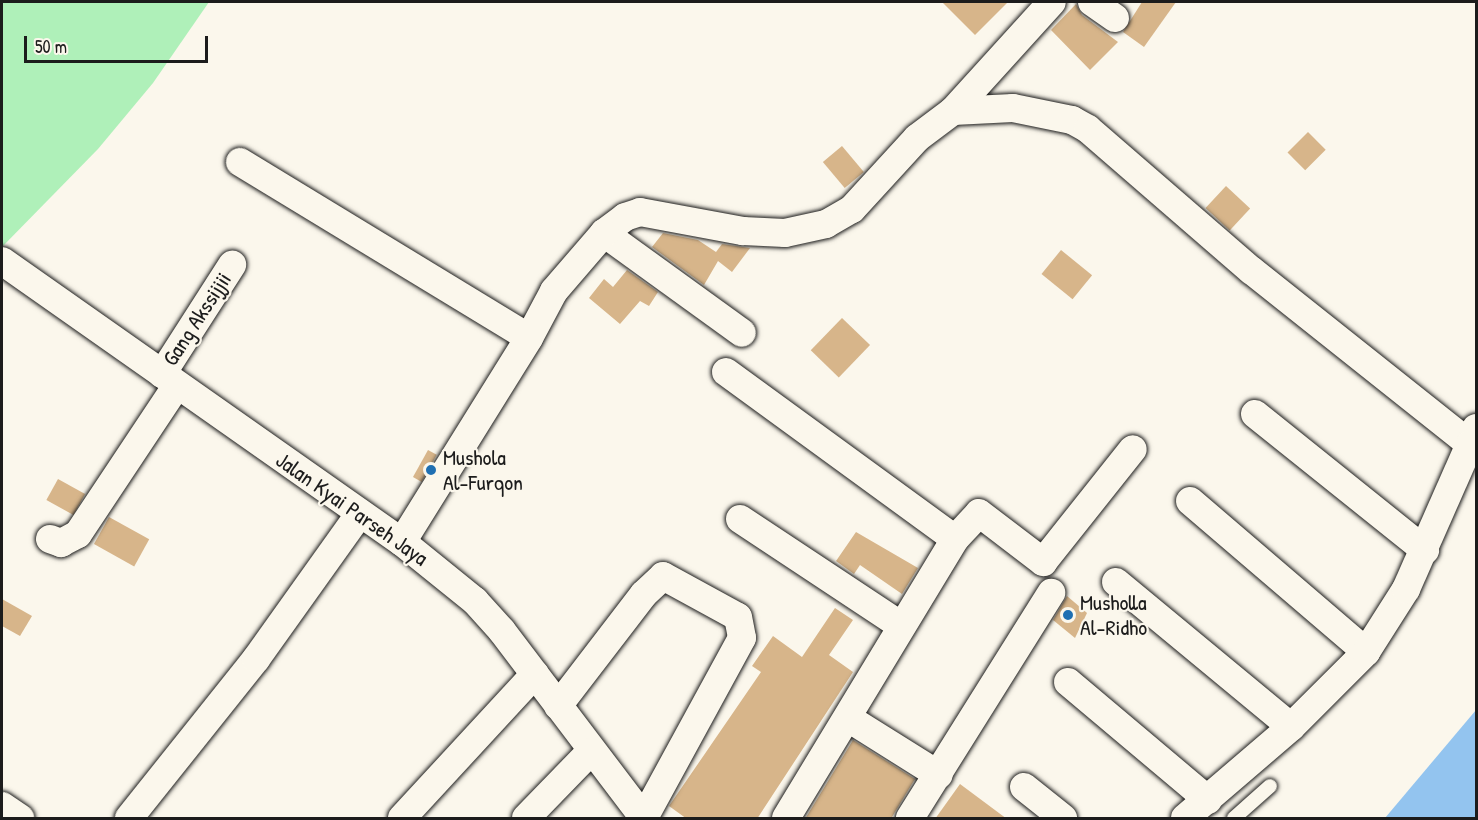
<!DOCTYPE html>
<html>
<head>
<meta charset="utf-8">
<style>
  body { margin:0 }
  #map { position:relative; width:1478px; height:820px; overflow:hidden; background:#fbf7ec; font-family:"Patrick Hand",sans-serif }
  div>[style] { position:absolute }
  .green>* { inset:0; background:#aff0b9 }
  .water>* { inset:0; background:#93c4ef }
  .building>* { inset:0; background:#d7b58a; transform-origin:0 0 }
  .roads { filter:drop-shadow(0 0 2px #1c1c1c) drop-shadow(0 0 2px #1c1c1c) }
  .service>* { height:14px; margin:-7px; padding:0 7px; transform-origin:7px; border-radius:7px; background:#fbf7ec }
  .minor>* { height:28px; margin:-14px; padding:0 14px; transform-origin:14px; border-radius:14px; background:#fbf7ec }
  .dots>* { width:16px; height:16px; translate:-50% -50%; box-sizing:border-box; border:3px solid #fbf7ec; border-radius:50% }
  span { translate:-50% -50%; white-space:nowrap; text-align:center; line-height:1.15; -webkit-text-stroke:4.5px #fbf7ec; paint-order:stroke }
  .street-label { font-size:22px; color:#1c1c1c }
  .poi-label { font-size:22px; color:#1c1c1c }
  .left { translate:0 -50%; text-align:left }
  .frame { position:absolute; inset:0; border:3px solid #1c1c1c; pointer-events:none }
  .scale { position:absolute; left:24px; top:36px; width:184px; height:27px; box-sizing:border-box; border:3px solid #1c1c1c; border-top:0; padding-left:8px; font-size:18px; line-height:21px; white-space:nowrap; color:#1c1c1c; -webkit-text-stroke:4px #fbf7ec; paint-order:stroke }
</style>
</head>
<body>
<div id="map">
  <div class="green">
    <i style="clip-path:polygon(2px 2px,209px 2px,153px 83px,98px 149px,2px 247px)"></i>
  </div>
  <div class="water">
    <i style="clip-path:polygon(1476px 710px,1476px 818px,1385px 818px)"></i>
  </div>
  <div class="building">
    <i style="clip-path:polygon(942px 2px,1008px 2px,975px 35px)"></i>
    <i style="clip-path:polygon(1142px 2px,1176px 2px,1144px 47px,1123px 32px)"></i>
    <i style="clip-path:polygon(1076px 4px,1082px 15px,1118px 42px,1090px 70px,1051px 30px)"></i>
    <i style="left:1308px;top:132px;width:25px;height:29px;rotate:45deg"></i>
    <i style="left:842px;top:146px;width:34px;height:25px;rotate:50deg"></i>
    <i style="left:1226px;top:186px;width:33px;height:30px;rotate:43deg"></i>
    <i style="clip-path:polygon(663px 233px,698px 240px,716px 252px,722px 244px,750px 248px,732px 272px,718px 261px,704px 285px,652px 247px)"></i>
    <i style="left:1061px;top:250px;width:40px;height:31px;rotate:39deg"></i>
    <i style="clip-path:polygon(627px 270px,658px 292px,649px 306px,640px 301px,620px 324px,589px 298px,604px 279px,613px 287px)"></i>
    <i style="left:842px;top:318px;width:39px;height:45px;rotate:44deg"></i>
    <i style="left:428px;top:450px;width:10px;height:31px;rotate:29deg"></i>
    <i style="left:58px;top:479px;width:31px;height:24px;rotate:29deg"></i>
    <i style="left:109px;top:517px;width:46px;height:31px;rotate:29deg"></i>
    <i style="clip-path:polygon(856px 532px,918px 568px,902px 594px,860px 565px,854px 574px,836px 561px)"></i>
    <i style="clip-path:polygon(1067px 596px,1087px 613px,1075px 638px,1053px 620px)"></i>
    <i style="clip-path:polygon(2px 599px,32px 616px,20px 636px,2px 626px)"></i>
    <i style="clip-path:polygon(835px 608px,853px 620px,829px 655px,853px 672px,757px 819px,687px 819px,669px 806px,761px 672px,752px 666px,773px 636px,802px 657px)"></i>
    <i style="clip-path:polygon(853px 740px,915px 779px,895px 812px,891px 819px,805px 819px)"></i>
    <i style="clip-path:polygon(960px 784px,1007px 819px,935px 819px)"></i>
  </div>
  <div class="roads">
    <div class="service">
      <i style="left:1234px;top:818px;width:48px;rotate:-41.6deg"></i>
    </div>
    <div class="minor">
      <i style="left:1092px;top:2px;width:28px;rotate:35deg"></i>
      <i style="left:953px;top:111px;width:147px;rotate:-47.8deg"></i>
      <i style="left:240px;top:162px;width:338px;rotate:31.3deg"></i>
      <i style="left:604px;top:233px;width:170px;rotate:35.9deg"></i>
      <i style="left:2px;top:261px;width:489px;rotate:35.1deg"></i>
      <i style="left:402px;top:542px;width:94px;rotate:38.9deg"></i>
      <i style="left:475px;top:601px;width:40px;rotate:48deg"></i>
      <i style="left:502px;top:631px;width:235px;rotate:52.8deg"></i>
      <i style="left:726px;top:372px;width:283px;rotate:36.1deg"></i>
      <i style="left:955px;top:539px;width:326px;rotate:121.2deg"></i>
      <i style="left:162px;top:374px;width:130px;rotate:-57.3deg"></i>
      <i style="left:1255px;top:414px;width:218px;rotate:38.7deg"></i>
      <i style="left:1190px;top:501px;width:232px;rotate:40.6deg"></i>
      <i style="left:740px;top:519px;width:192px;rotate:33.5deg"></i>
      <i style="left:50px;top:539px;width:12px;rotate:20deg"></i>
      <i style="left:61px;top:543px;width:19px;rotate:-28deg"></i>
      <i style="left:78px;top:534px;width:179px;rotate:-56.4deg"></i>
      <i style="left:955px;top:539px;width:35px;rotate:-47deg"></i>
      <i style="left:979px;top:513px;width:81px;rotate:37.4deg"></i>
      <i style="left:1043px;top:562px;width:144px;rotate:-51.5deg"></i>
      <i style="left:402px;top:542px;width:240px;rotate:-58.1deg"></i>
      <i style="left:529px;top:338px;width:53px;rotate:-62deg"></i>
      <i style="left:554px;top:291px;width:77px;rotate:-49.2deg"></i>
      <i style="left:604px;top:233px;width:26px;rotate:-37deg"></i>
      <i style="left:625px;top:217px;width:16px;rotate:-18deg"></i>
      <i style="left:640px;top:212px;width:105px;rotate:10.5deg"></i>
      <i style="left:743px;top:231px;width:42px;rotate:2.7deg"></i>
      <i style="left:785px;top:233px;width:42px;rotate:-12.4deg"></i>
      <i style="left:826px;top:224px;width:30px;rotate:-30deg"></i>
      <i style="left:852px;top:209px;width:96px;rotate:-47.5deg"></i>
      <i style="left:917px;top:138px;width:45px;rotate:-36.9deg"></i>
      <i style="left:953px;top:111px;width:60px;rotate:-2.9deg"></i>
      <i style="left:1013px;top:108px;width:60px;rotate:11.5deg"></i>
      <i style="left:1072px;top:120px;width:18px;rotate:29deg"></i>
      <i style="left:1088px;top:129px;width:216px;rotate:40.9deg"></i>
      <i style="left:1251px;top:270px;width:280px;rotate:38.5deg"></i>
      <i style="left:1470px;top:444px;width:17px;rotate:-69deg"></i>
      <i style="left:1116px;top:582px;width:227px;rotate:39.6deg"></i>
      <i style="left:1068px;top:682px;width:183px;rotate:40.1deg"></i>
      <i style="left:558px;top:706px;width:141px;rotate:-52.5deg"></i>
      <i style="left:644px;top:594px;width:26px;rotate:-43deg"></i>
      <i style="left:663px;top:576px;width:85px;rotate:28.7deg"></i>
      <i style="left:738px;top:617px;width:21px;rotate:79deg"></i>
      <i style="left:742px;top:638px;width:205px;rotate:118.6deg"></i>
      <i style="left:848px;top:718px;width:107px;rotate:32.1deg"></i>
      <i style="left:1024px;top:787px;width:50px;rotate:38.5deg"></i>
      <i style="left:2px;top:806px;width:22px;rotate:34deg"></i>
      <i style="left:129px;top:818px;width:203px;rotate:-51.4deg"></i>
      <i style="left:256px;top:659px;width:179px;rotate:-54.5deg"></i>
      <i style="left:402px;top:818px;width:196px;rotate:-47.3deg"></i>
      <i style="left:526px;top:818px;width:92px;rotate:-45.9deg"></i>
      <i style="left:910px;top:818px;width:266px;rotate:-57.9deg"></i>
      <i style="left:1185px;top:818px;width:140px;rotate:-40.6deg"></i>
      <i style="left:1291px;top:727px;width:106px;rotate:-45deg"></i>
      <i style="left:1366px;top:652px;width:75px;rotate:-57.6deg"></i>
      <i style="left:1406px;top:589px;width:158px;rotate:-66.2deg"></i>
    </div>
  </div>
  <div class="dots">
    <i style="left:431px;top:470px;background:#1f6fb2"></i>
    <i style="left:1068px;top:615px;background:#1f6fb2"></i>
  </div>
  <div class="street-label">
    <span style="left:197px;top:319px;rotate:-57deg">Gang Akssijjii</span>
    <span style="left:352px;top:509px;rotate:35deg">Jalan Kyai Parseh Jaya</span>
  </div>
  <div class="poi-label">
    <span class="left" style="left:443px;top:470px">Mushola<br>Al-Furqon</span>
    <span class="left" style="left:1080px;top:615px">Musholla<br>Al-Ridho</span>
  </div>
  <div class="frame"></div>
  <div class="scale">50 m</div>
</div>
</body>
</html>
